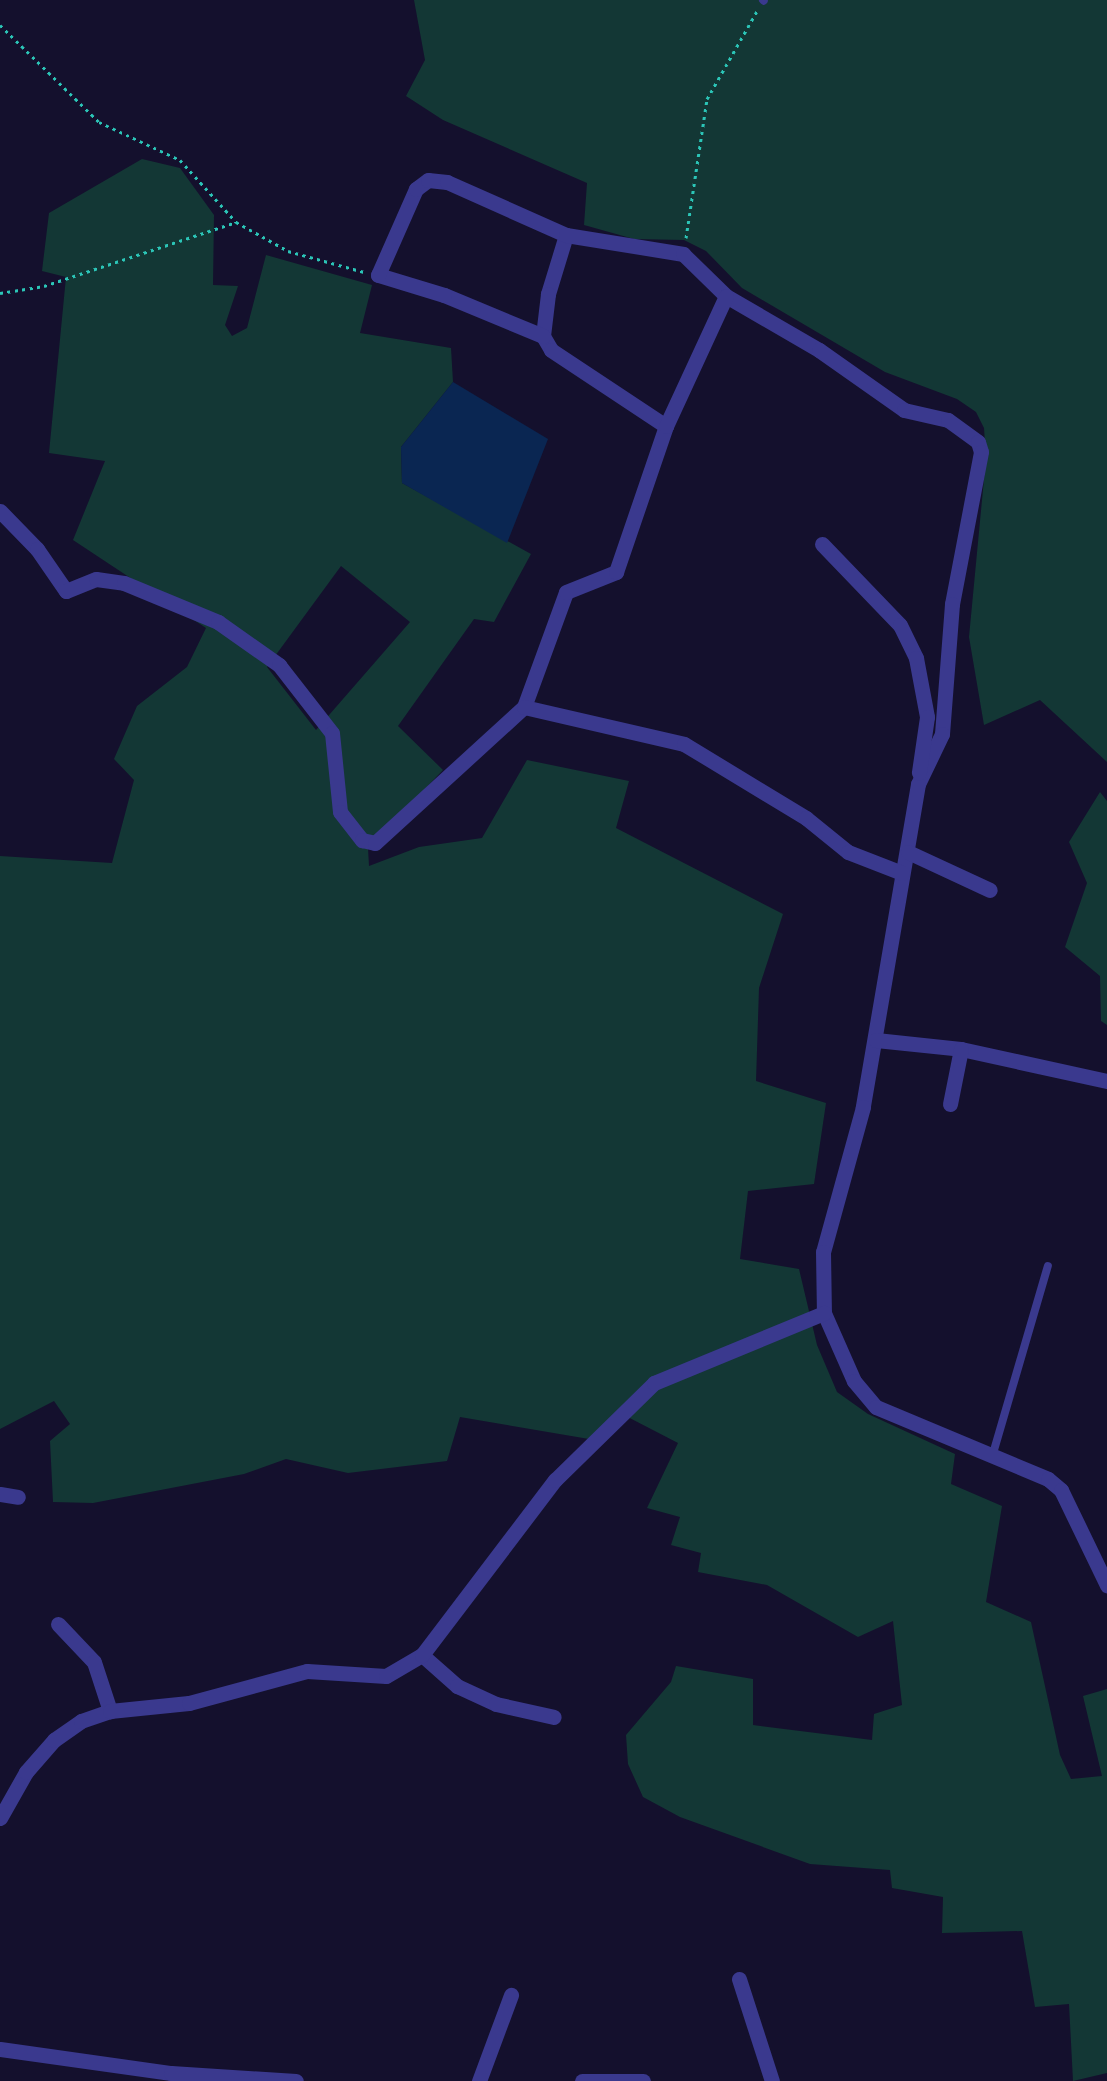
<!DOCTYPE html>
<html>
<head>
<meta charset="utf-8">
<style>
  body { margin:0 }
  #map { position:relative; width:1107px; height:2081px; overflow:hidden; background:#14102d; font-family:Ubuntu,sans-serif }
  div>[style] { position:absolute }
  .green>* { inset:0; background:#133735 }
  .water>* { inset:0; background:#0a2652 }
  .path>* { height:3px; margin-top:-1.5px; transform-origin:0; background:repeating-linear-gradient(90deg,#2bc5b7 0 3px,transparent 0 7.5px) }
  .lane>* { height:8px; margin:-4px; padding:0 4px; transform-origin:4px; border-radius:4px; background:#3a398e }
  .street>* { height:15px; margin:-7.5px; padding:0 7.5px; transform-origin:7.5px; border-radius:7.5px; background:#3a398e }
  span { translate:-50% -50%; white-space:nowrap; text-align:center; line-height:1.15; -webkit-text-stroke:6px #14102d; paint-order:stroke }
</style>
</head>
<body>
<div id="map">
  <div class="green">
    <i style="clip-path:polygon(414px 0,1107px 0,1107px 762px,1040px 700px,984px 725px,969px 637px,986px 458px,984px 428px,976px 412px,957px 399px,885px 372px,742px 288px,706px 251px,684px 240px,634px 239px,584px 225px,587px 183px,443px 120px,406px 96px,425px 60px)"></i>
    <i style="clip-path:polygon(evenodd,142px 159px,180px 168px,214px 215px,213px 285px,238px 286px,225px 325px,232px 336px,247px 328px,266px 255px,372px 285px,360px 333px,451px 348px,453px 382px,401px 447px,402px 483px,531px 554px,494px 622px,474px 619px,398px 726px,443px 770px,368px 848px,369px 866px,419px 847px,482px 838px,527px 760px,629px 781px,616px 828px,783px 914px,759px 988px,756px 1081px,826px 1103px,814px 1184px,748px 1191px,740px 1259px,799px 1269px,817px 1345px,837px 1392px,868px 1414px,955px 1454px,951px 1484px,1002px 1506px,986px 1602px,1031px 1622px,1060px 1755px,1071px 1779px,1102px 1776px,1083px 1696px,1107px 1689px,1107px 2073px,1073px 2081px,1069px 2004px,1035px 2007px,1022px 1931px,942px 1933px,943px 1897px,892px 1888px,890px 1870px,810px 1864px,680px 1817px,643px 1797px,628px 1764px,626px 1735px,671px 1682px,676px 1666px,753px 1679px,753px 1725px,872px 1740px,874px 1714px,902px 1705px,893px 1621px,858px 1637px,767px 1585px,698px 1572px,701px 1553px,671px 1545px,680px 1517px,647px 1508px,678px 1443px,620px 1413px,589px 1439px,460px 1417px,447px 1461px,348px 1473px,286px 1459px,244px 1474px,93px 1503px,53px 1502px,50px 1441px,70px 1424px,54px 1401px,0 1429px,0 856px,112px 863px,134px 780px,114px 759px,137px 706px,187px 667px,206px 628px,73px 540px,105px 461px,49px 453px,66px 277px,42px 271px,49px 213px,142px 159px,341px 566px,410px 622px,316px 730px,267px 667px,341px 566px)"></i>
    <i style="clip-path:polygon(1100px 792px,1107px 801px,1107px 1025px,1101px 1021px,1100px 976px,1065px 947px,1087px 883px,1069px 842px)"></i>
  </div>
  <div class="water">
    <i style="clip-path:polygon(453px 382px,548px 439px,507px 543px,402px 483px,401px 447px)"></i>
  </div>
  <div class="path">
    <i style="left:0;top:25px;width:139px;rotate:44.4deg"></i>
    <i style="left:99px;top:122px;width:89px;rotate:25.1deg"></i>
    <i style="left:180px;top:160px;width:84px;rotate:47.9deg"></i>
    <i style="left:236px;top:222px;width:60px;rotate:29.1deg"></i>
    <i style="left:288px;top:251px;width:79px;rotate:15.4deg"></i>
    <i style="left:686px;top:238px;width:141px;rotate:-81.4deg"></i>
    <i style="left:707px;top:99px;width:101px;rotate:-60.4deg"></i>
    <i style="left:0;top:293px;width:45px;rotate:-9deg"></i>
    <i style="left:44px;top:286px;width:202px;rotate:-18.4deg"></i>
  </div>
  <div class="lane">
    <i style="left:763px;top:0;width:1px;rotate:45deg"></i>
    <i style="left:992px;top:1457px;width:199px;rotate:-73.7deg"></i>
  </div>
  <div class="street">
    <i style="left:566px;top:235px;width:62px;rotate:107deg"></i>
    <i style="left:548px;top:294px;width:42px;rotate:96.8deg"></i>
    <i style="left:543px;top:336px;width:16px;rotate:60deg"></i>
    <i style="left:551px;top:350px;width:138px;rotate:33.5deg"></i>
    <i style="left:543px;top:336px;width:107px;rotate:-157.5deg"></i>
    <i style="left:444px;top:295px;width:69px;rotate:-163.1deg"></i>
    <i style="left:378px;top:275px;width:94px;rotate:-66.2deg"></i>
    <i style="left:416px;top:189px;width:15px;rotate:-37deg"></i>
    <i style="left:428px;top:180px;width:19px;rotate:6deg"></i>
    <i style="left:447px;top:182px;width:130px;rotate:24deg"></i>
    <i style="left:566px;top:235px;width:119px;rotate:9.2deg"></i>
    <i style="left:683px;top:254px;width:60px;rotate:44.3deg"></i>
    <i style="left:726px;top:296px;width:108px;rotate:30.1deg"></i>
    <i style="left:819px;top:350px;width:104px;rotate:35.2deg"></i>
    <i style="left:904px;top:410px;width:45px;rotate:12.8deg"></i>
    <i style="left:948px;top:420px;width:37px;rotate:36deg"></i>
    <i style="left:978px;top:442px;width:10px;rotate:73deg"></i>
    <i style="left:981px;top:452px;width:155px;rotate:100.8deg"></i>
    <i style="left:952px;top:604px;width:130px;rotate:94.4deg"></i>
    <i style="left:942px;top:734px;width:55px;rotate:115.6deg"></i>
    <i style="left:918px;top:784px;width:328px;rotate:99.7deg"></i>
    <i style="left:863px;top:1107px;width:150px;rotate:105.4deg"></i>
    <i style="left:823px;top:1252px;width:61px;rotate:89.1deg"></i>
    <i style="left:824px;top:1313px;width:74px;rotate:66.2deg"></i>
    <i style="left:854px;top:1381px;width:34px;rotate:50deg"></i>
    <i style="left:876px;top:1407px;width:186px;rotate:22.7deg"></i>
    <i style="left:1048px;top:1479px;width:17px;rotate:40deg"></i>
    <i style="left:1061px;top:1490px;width:106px;rotate:64.2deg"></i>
    <i style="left:0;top:511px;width:53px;rotate:45.8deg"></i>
    <i style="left:37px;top:549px;width:51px;rotate:55.4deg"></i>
    <i style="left:66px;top:591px;width:32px;rotate:-22deg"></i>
    <i style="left:96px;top:579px;width:28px;rotate:8deg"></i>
    <i style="left:124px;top:583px;width:102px;rotate:22.5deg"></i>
    <i style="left:218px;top:622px;width:75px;rotate:35.2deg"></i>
    <i style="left:279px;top:665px;width:86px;rotate:52.1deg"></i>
    <i style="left:332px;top:733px;width:79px;rotate:84.2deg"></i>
    <i style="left:340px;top:812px;width:36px;rotate:52deg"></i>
    <i style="left:362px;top:840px;width:13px;rotate:13deg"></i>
    <i style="left:375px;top:843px;width:202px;rotate:-42.4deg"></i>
    <i style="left:524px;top:707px;width:122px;rotate:-69.9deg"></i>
    <i style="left:566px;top:592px;width:54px;rotate:-21.8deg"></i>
    <i style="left:616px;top:572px;width:154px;rotate:-71.1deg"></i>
    <i style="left:666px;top:426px;width:143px;rotate:-65.2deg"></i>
    <i style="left:822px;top:544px;width:112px;rotate:46.1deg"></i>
    <i style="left:900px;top:625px;width:37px;rotate:64deg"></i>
    <i style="left:916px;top:658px;width:60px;rotate:79.4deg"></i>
    <i style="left:927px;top:717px;width:56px;rotate:98.3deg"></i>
    <i style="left:524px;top:707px;width:164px;rotate:13deg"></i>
    <i style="left:684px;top:744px;width:143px;rotate:31.2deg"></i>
    <i style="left:806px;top:818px;width:54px;rotate:39deg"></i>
    <i style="left:848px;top:852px;width:58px;rotate:21.3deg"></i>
    <i style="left:908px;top:852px;width:90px;rotate:24.9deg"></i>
    <i style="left:876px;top:1040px;width:85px;rotate:6deg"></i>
    <i style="left:961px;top:1049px;width:149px;rotate:12.4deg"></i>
    <i style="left:950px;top:1104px;width:56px;rotate:-78.7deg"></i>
    <i style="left:0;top:1494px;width:18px;rotate:9deg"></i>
    <i style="left:58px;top:1624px;width:52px;rotate:46.5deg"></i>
    <i style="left:94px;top:1662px;width:52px;rotate:71.9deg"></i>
    <i style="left:422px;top:1655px;width:47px;rotate:41.5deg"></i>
    <i style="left:457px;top:1686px;width:43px;rotate:24.8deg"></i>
    <i style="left:496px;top:1704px;width:59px;rotate:12.6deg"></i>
    <i style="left:0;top:1818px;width:53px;rotate:-60.5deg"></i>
    <i style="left:26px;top:1772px;width:43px;rotate:-48.8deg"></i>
    <i style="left:54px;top:1740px;width:33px;rotate:-35deg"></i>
    <i style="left:81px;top:1721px;width:31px;rotate:-19deg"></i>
    <i style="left:110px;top:1711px;width:79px;rotate:-5.8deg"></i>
    <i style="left:189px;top:1703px;width:122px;rotate:-15.2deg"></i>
    <i style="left:307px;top:1671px;width:79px;rotate:3.6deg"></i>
    <i style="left:386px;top:1676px;width:42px;rotate:-30.3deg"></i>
    <i style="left:422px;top:1655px;width:220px;rotate:-52.8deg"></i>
    <i style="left:555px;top:1480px;width:139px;rotate:-44.4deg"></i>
    <i style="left:654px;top:1383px;width:184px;rotate:-22.4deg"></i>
    <i style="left:739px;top:1979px;width:107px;rotate:72.1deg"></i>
    <i style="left:0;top:2049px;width:173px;rotate:8deg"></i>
    <i style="left:171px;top:2073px;width:125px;rotate:3.7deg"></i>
    <i style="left:479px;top:2081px;width:92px;rotate:-69.6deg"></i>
    <i style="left:582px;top:2081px;width:61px"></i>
  </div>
</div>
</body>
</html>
